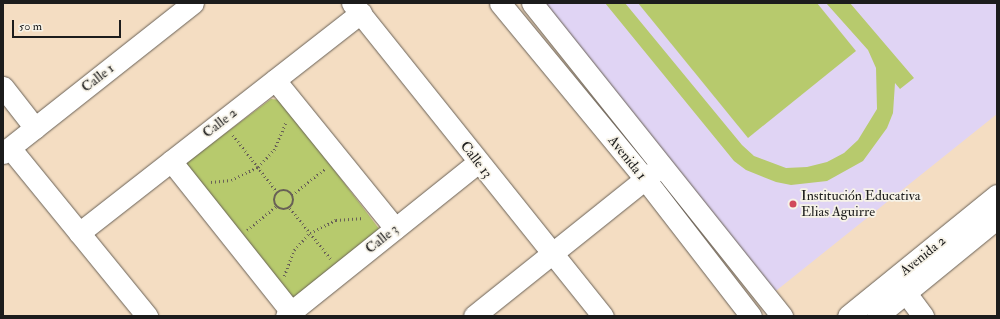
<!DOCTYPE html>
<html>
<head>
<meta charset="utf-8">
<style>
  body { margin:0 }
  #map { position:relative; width:1000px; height:319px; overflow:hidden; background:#f4ddc2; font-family:"IM FELL Double Pica",serif }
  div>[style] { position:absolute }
  .built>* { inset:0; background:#e0d4f4 }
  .green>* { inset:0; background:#b7ca6d }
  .path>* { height:2.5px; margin-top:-1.25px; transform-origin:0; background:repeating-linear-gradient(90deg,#686056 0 1px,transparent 0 4px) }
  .path>.ring { margin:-1.25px; padding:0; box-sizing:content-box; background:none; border:2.5px solid #686056; border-radius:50% }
  .roads { filter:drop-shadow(0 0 1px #686056) drop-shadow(0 0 1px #686056) }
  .minor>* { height:21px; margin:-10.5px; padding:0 10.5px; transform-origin:10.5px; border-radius:10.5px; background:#fff }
  .dots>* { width:11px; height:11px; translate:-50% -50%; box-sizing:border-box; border:2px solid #f7f3e8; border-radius:50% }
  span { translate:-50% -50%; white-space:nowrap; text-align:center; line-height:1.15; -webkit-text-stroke:3.5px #f7f3e8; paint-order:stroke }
  .street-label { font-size:14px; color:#1c1c1c }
  .poi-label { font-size:14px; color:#1c1c1c }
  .left { translate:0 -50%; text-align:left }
  .frame { position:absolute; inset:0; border:4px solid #1c1c1c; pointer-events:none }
  .scale { position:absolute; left:12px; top:20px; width:109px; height:18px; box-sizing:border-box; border:2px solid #1c1c1c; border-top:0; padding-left:5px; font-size:12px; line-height:14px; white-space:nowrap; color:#1c1c1c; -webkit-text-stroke:3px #f7f3e8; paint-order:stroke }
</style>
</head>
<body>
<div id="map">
  <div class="built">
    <i style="clip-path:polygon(542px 3px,997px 3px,997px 114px,772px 294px)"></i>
  </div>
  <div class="green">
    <i style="clip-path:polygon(605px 3px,625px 3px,742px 145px,754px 156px,786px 168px,807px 167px,827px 162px,844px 153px,858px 140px,877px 109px,876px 68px,868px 50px,826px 3px,850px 3px,914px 78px,900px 89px,895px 83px,893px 113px,887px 128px,863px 161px,827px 181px,791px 185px,776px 182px,746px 170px,734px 161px)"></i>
    <i style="clip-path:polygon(638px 3px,817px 3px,856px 51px,748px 138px)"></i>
    <i style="clip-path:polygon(271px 99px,281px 100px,380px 230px,295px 302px,186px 170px,187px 162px)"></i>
  </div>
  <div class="path">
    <i style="left:233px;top:135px;width:73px;rotate:52.2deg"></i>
    <i style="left:211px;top:182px;width:20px;rotate:-6deg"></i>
    <i style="left:231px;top:180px;width:30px;rotate:-26deg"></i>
    <i style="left:258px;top:167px;width:23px;rotate:-47deg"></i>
    <i style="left:274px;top:150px;width:30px;rotate:-67deg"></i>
    <i class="ring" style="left:274px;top:190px;width:17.5px;height:17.5px"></i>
    <i style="left:292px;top:195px;width:43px;rotate:-38.5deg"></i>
    <i style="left:290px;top:208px;width:65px;rotate:51.2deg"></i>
    <i style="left:247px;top:230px;width:38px;rotate:-39deg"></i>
    <i style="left:284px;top:276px;width:28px;rotate:-69deg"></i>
    <i style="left:294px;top:250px;width:23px;rotate:-47deg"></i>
    <i style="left:310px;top:233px;width:29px;rotate:-27deg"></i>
    <i style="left:336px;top:220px;width:28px;rotate:-4deg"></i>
  </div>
  <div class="roads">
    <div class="minor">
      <i style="left:352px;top:3px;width:401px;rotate:51.3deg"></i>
      <i style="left:500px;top:3px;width:228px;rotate:50.5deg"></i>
      <i style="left:645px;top:179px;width:173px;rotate:52.3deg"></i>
      <i style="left:532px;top:3px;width:401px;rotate:51.4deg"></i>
      <i style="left:275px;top:80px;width:191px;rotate:51deg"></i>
      <i style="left:3px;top:87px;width:52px;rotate:52deg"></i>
      <i style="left:10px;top:148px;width:217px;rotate:50.8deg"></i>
      <i style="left:3px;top:153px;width:242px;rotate:-38.3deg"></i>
      <i style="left:171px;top:161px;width:193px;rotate:51.5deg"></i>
      <i style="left:79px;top:233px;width:358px;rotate:-38deg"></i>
      <i style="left:897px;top:281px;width:44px;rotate:53.4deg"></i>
      <i style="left:286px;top:316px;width:246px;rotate:-38.7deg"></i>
      <i style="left:474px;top:316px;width:233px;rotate:-38.7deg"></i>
      <i style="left:848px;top:316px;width:192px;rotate:-39.1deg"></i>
      <i style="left:877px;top:316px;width:155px;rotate:-39.2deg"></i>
    </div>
  </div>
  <div class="dots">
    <i style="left:793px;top:204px;background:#d1495b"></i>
  </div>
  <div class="street-label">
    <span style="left:98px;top:78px;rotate:-38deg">Calle 1</span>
    <span style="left:220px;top:123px;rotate:-38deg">Calle 2</span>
    <span style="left:627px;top:158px;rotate:51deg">Avenida 1</span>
    <span style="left:476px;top:160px;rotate:52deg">Calle 13</span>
    <span style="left:382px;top:239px;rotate:-39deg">Calle 3</span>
    <span style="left:923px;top:256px;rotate:-39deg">Avenida 2</span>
  </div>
  <div class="poi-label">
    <span class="left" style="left:801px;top:204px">Institución Educativa<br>Elias Aguirre</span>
  </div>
  <div class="frame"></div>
  <div class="scale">50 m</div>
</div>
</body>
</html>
